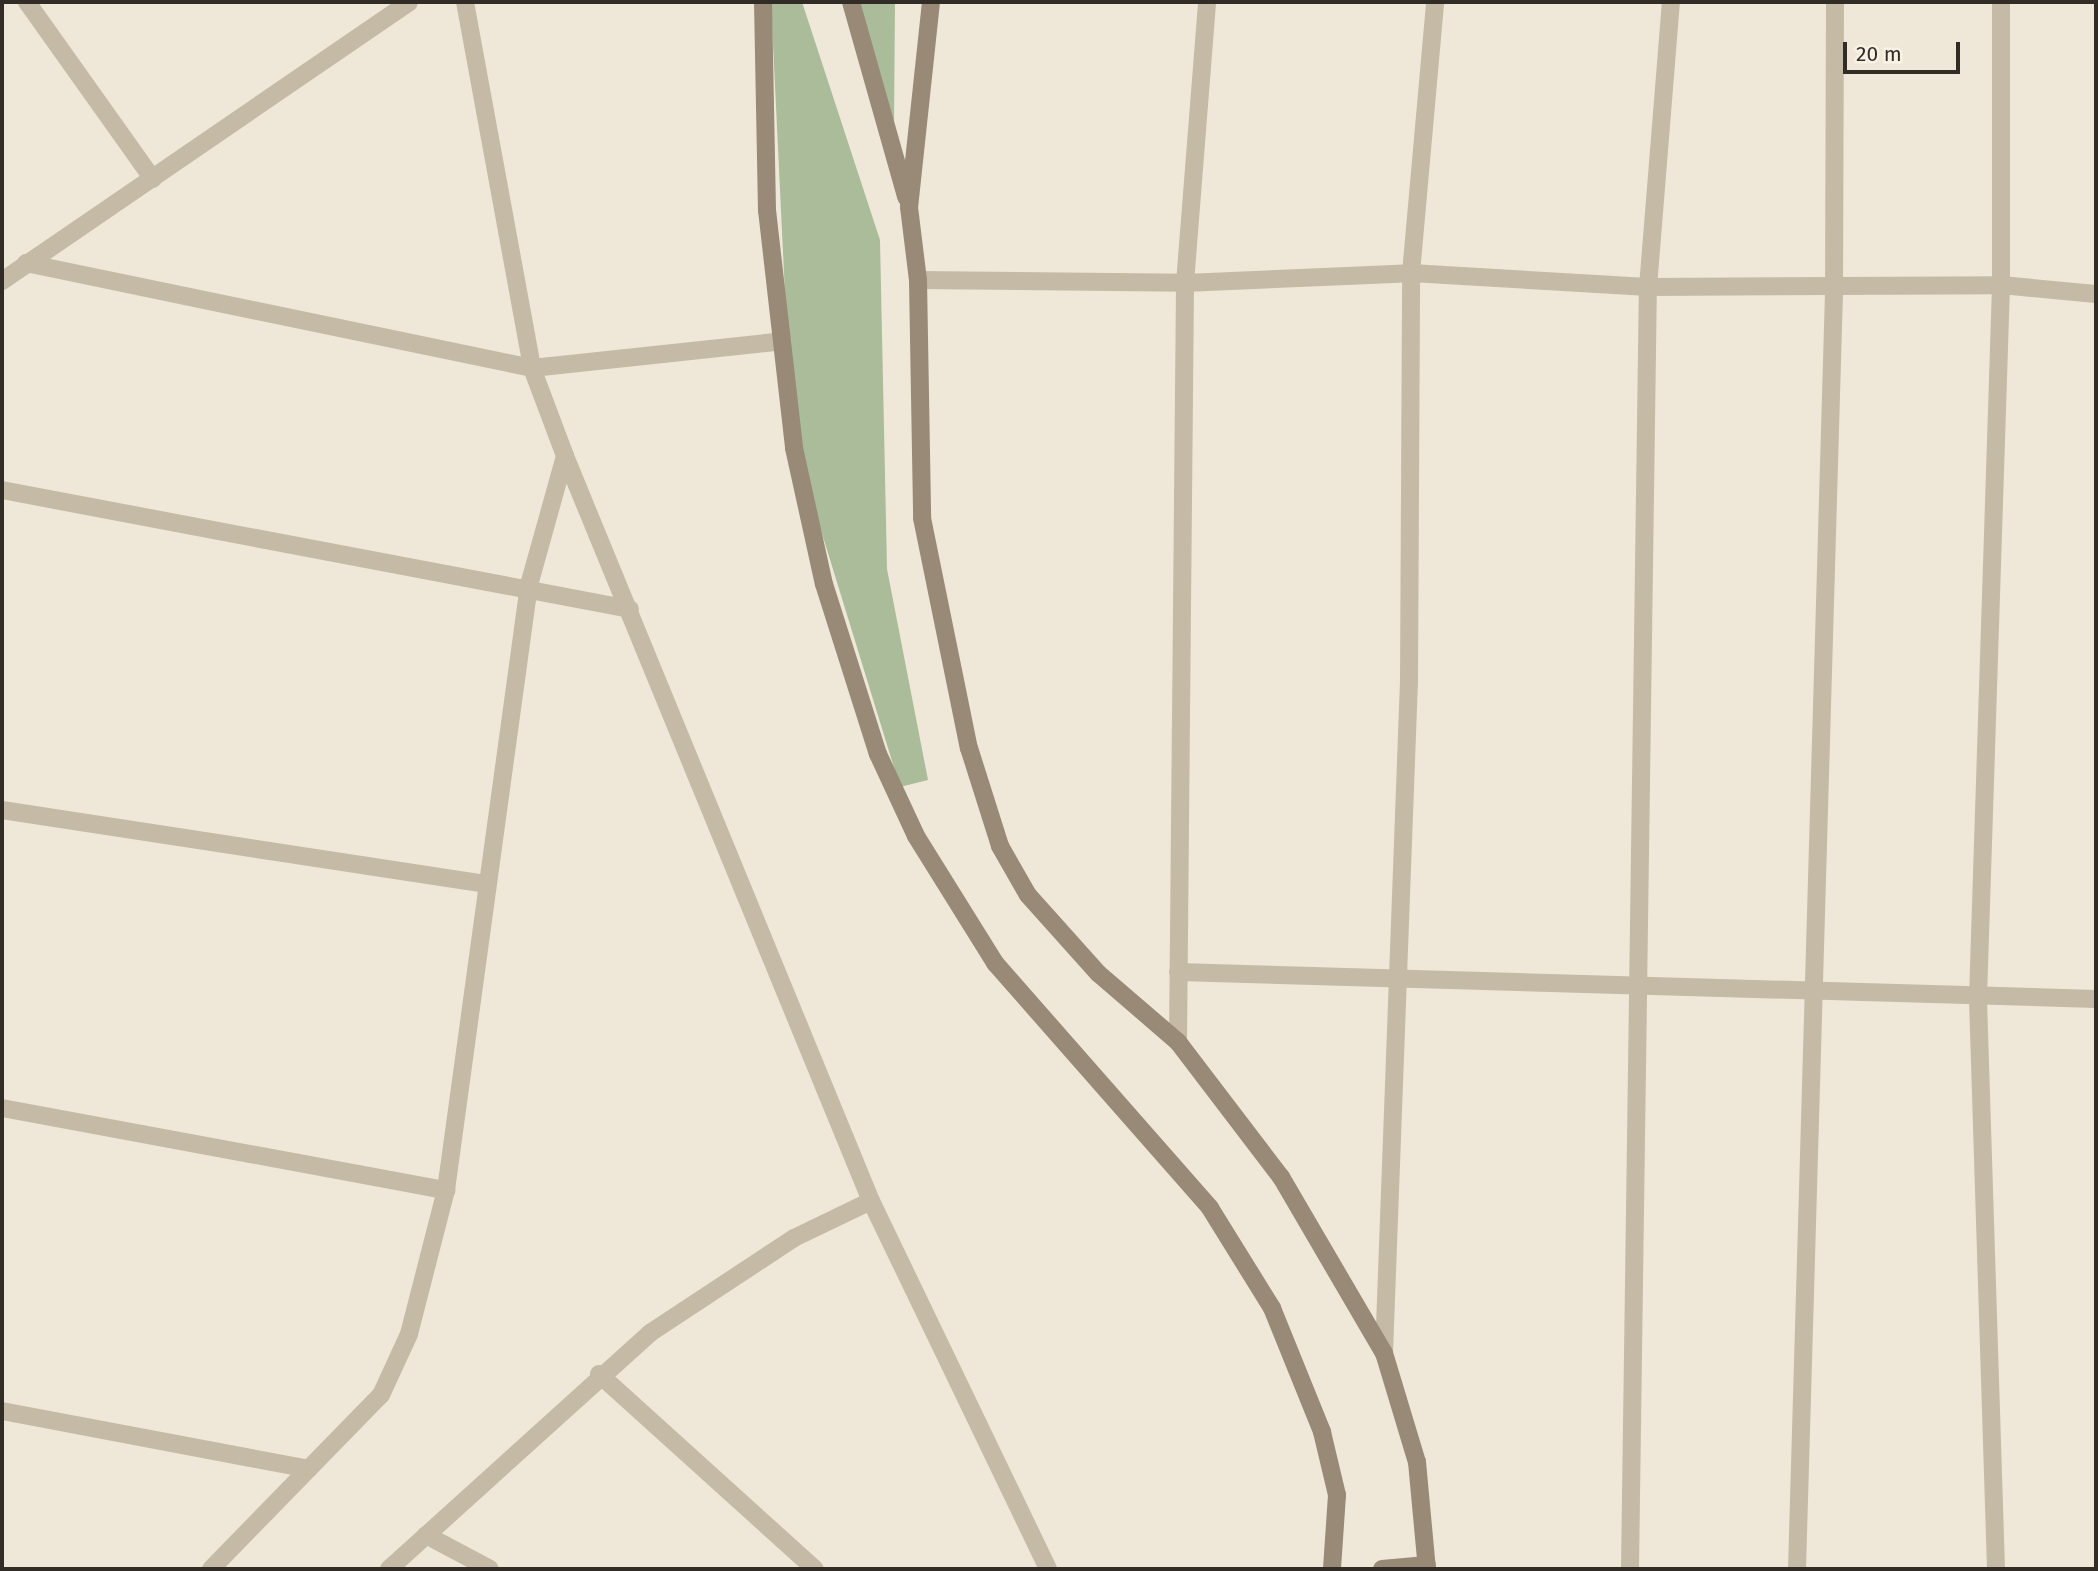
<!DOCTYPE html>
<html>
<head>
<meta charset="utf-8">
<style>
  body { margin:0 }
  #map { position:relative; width:2098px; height:1571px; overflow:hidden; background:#efe8d8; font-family:"Fira Sans",sans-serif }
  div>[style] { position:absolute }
  .green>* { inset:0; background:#aabc9a }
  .street>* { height:18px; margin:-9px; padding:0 9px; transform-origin:9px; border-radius:9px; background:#c5baa5 }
  .secondary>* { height:18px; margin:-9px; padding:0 9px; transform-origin:9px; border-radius:9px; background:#998977 }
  span { translate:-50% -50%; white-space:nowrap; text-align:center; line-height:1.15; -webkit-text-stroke:6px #f7f2e4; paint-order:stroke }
  .frame { position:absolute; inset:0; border:4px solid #322c26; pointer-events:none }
  .scale { position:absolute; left:1843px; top:42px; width:117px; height:32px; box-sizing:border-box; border:4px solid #322c26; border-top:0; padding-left:9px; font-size:21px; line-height:24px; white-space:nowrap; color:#322c26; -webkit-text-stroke:5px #f7f2e4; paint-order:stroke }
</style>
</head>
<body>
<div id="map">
  <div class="green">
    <i style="clip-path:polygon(771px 2px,802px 2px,880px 240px,887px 569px,928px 780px,900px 787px,800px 462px,788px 357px)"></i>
    <i style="clip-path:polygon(856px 2px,895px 2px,894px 123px)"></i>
  </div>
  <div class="street">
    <i style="left:27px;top:2px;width:217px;rotate:54.6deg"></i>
    <i style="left:465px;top:2px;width:372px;rotate:79.6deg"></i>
    <i style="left:532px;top:368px;width:94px;rotate:69.4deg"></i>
    <i style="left:565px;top:456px;width:805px;rotate:67.67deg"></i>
    <i style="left:871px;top:1201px;width:408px;rotate:64.3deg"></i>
    <i style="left:26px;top:263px;width:517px;rotate:11.72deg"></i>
    <i style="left:532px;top:368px;width:252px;rotate:-6.1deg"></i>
    <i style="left:918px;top:280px;width:267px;rotate:0.6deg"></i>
    <i style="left:1185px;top:283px;width:226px;rotate:-2.5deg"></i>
    <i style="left:1411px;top:273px;width:237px;rotate:3.4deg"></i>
    <i style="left:1648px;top:287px;width:353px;rotate:-0.3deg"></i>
    <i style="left:2001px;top:285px;width:95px;rotate:5.4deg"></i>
    <i style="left:2px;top:281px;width:493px;rotate:-34.4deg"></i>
    <i style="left:2px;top:490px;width:639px;rotate:10.73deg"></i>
    <i style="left:2px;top:810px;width:489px;rotate:8.7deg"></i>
    <i style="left:1178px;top:972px;width:918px;rotate:1.68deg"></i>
    <i style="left:1178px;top:1042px;width:759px;rotate:-89.47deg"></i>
    <i style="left:1185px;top:283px;width:282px;rotate:-85.5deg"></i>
    <i style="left:2px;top:1108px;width:452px;rotate:10.5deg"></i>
    <i style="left:1384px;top:1353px;width:671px;rotate:-87.87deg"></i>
    <i style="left:1409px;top:682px;width:409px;rotate:-89.7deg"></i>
    <i style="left:1411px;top:273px;width:272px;rotate:-84.9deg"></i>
    <i style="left:599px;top:1374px;width:291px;rotate:42.1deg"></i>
    <i style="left:2px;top:1411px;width:312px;rotate:10.7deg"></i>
    <i style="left:426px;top:1535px;width:72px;rotate:28deg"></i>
    <i style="left:211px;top:1569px;width:243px;rotate:-45.7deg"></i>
    <i style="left:381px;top:1395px;width:67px;rotate:-65.3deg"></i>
    <i style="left:409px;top:1334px;width:149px;rotate:-75.6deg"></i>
    <i style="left:446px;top:1190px;width:611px;rotate:-82.19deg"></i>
    <i style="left:529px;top:585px;width:134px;rotate:-74.4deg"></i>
    <i style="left:389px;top:1569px;width:352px;rotate:-42.1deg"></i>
    <i style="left:650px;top:1333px;width:173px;rotate:-33.4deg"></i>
    <i style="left:794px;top:1238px;width:85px;rotate:-25.7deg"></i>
    <i style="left:1630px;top:1569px;width:1282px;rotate:-89.2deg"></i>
    <i style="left:1648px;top:287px;width:286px;rotate:-85.4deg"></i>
    <i style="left:1797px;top:1569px;width:1280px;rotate:-88.34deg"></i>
    <i style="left:1834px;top:290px;width:288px;rotate:-89.8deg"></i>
    <i style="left:1996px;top:1569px;width:571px;rotate:-91.81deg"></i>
    <i style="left:1978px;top:998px;width:713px;rotate:-88.15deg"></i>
    <i style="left:2001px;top:285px;width:283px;rotate:-90deg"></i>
  </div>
  <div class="secondary">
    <i style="left:763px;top:2px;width:208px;rotate:88.9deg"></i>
    <i style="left:767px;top:210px;width:240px;rotate:83.5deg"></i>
    <i style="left:794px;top:448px;width:139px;rotate:77.6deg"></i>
    <i style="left:824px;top:584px;width:178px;rotate:72.4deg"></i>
    <i style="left:878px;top:754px;width:90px;rotate:65.1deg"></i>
    <i style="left:916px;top:836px;width:150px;rotate:58.1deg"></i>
    <i style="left:995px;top:963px;width:326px;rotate:48.7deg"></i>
    <i style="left:1210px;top:1208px;width:118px;rotate:58.2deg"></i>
    <i style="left:1272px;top:1308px;width:134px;rotate:68deg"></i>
    <i style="left:1322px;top:1432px;width:65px;rotate:76.6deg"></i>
    <i style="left:1337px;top:1495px;width:74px;rotate:93.9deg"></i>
    <i style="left:851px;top:2px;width:203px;rotate:74.2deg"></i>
    <i style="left:931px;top:2px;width:206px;rotate:96.1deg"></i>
    <i style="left:909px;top:207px;width:74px;rotate:83deg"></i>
    <i style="left:918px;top:280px;width:238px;rotate:89deg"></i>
    <i style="left:922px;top:518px;width:235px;rotate:78.5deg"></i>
    <i style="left:969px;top:748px;width:103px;rotate:72.4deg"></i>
    <i style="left:1000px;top:846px;width:56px;rotate:60.3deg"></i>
    <i style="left:1028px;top:895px;width:106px;rotate:48.1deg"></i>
    <i style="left:1099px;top:974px;width:104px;rotate:40.7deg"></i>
    <i style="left:1178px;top:1042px;width:170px;rotate:52.7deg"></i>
    <i style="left:1281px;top:1177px;width:204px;rotate:59.7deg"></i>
    <i style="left:1384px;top:1353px;width:114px;rotate:73.2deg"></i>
    <i style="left:1417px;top:1462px;width:107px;rotate:84.7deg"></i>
    <i style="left:1382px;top:1569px;width:45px;rotate:-5.1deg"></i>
  </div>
  <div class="frame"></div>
  <div class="scale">20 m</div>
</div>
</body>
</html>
